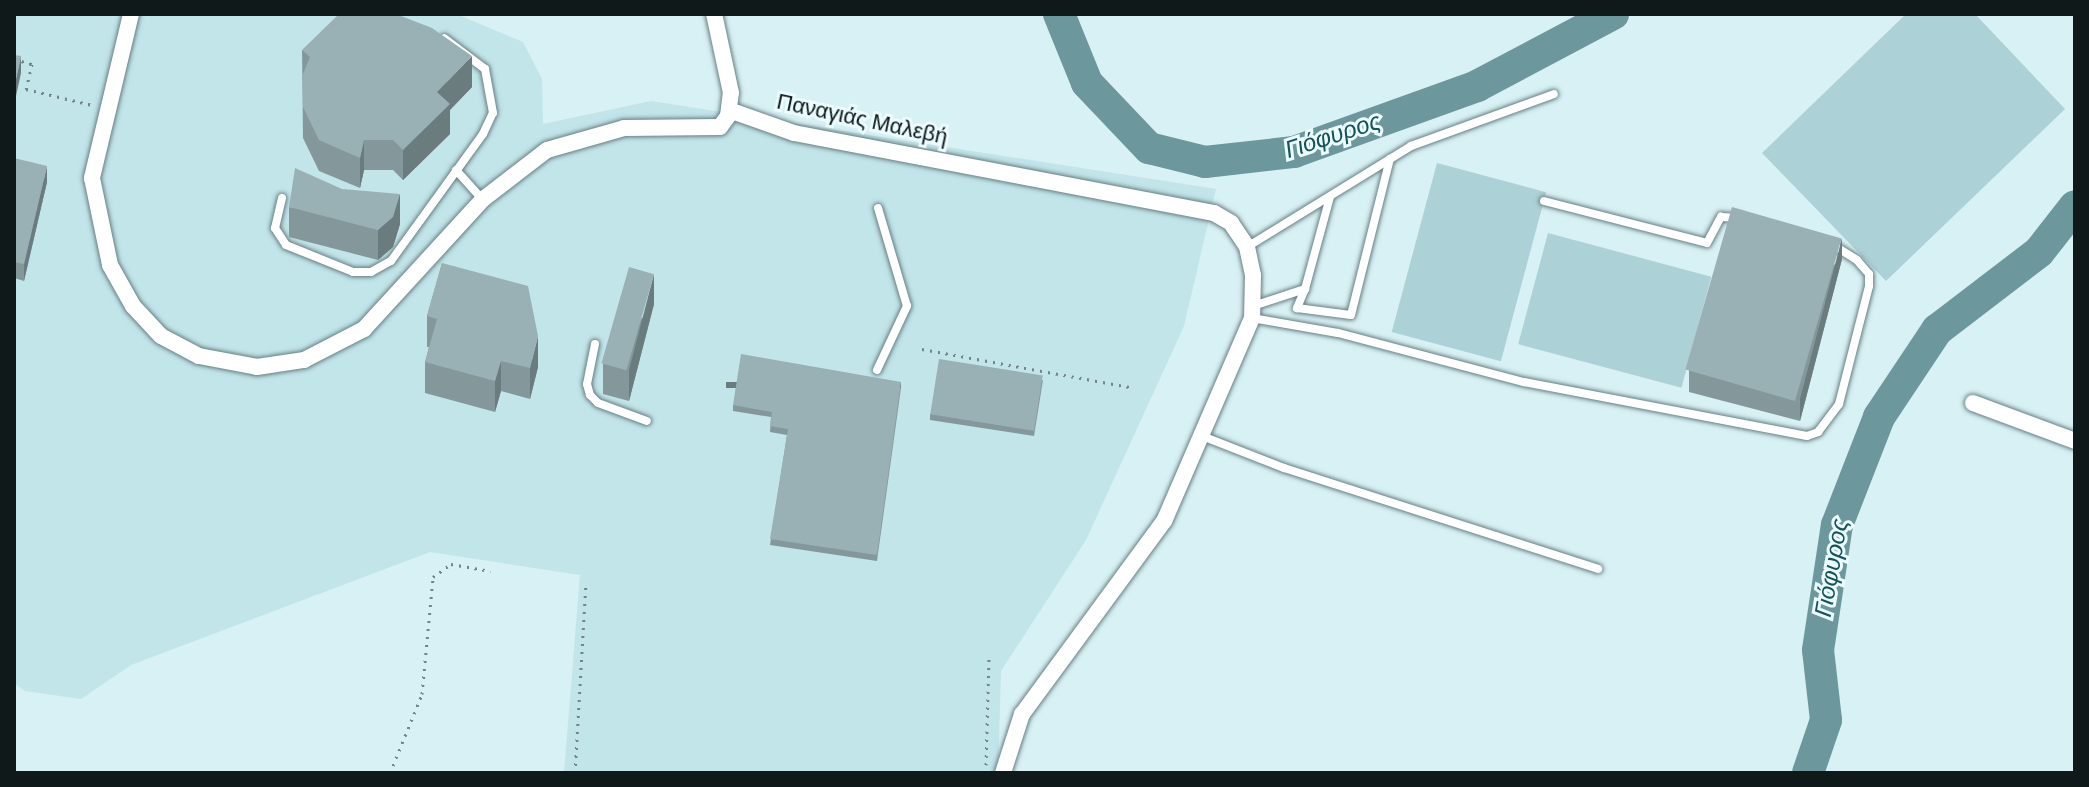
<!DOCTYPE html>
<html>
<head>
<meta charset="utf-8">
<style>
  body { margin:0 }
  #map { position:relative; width:2089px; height:787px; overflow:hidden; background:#d7f1f4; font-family:"Nunito Sans",sans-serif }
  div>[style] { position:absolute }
  .built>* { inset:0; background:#c1e5e9 }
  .green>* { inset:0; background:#acd1d6; transform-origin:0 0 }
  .river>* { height:32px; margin:-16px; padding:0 16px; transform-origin:16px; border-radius:16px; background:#6c989d }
  .path>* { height:3px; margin-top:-1.5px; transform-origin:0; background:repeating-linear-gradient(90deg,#738587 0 2px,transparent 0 8px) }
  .roads { filter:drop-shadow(0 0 2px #687f82) drop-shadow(0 0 2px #687f82) }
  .lane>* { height:8px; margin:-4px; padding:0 4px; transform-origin:4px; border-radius:4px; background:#fff }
  .street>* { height:16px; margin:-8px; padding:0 8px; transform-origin:8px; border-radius:8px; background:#fff }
  .wall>* { inset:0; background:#84989c }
  .shaded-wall>* { inset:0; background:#6b7c7f; transform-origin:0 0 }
  .building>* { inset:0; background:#99b1b5; transform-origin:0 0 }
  span { translate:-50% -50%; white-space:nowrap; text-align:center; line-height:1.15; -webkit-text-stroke:6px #ecfcfe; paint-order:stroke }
  .street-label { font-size:22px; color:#0f191a }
  .water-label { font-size:24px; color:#14535a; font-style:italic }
  .frame { position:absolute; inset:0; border:16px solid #0f191a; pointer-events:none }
</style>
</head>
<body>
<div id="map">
  <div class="built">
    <i style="clip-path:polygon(14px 14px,456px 14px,523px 42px,542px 79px,543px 124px,651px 101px,1216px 189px,1184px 326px,1086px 540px,1001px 671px,998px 773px,564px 773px,580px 575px,430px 552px,131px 665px,81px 699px,25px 691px,14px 683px)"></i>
  </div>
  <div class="green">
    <i style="clip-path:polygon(1906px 14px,1975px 14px,2065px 109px,1886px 281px,1762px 153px)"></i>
    <i style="left:1437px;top:163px;width:113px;height:175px;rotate:15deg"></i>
    <i style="left:1548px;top:233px;width:169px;height:115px;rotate:15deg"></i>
  </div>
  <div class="river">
    <i style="left:1059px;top:14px;width:74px;rotate:67.9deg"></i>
    <i style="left:1087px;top:83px;width:90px;rotate:46.4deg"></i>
    <i style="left:1149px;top:148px;width:58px;rotate:14deg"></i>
    <i style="left:1205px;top:162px;width:90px;rotate:-6.4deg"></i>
    <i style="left:1294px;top:152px;width:195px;rotate:-19.8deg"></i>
    <i style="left:1477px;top:86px;width:154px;rotate:-27.9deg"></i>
    <i style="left:1808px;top:773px;width:56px;rotate:-71.2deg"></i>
    <i style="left:1826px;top:720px;width:70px;rotate:-96.5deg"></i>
    <i style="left:1818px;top:650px;width:126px;rotate:-81.4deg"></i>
    <i style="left:1837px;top:525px;width:116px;rotate:-68.7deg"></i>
    <i style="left:1879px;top:417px;width:105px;rotate:-56.3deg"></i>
    <i style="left:1937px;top:330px;width:128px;rotate:-37.4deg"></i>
    <i style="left:2039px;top:252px;width:58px;rotate:-52deg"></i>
  </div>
  <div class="path">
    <i style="left:14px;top:59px;width:19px;rotate:16deg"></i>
    <i style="left:32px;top:64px;width:26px;rotate:103deg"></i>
    <i style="left:26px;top:89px;width:68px;rotate:13.6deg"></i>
    <i style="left:922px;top:349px;width:211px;rotate:10.4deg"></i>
    <i style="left:986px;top:765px;width:109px;rotate:-88.4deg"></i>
    <i style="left:390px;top:773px;width:85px;rotate:-67.9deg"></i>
    <i style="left:422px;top:694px;width:118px;rotate:-84.6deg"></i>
    <i style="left:433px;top:577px;width:22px;rotate:-36deg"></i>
    <i style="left:451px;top:564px;width:40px;rotate:10deg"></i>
    <i style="left:575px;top:773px;width:191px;rotate:-86.7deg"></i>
  </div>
  <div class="roads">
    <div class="lane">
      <i style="left:456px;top:170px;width:39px;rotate:48deg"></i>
      <i style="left:282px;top:198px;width:31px;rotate:103deg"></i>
      <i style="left:275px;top:228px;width:20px;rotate:57deg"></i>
      <i style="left:286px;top:245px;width:72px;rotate:21.9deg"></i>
      <i style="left:353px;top:272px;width:18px"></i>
      <i style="left:371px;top:272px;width:23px;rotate:-29deg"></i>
      <i style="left:391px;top:261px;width:157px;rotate:-54.1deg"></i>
      <i style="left:483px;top:134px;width:23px;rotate:-65deg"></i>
      <i style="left:493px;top:113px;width:45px;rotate:-100.3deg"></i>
      <i style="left:485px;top:69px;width:51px;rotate:-142.9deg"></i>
      <i style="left:1544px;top:201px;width:168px;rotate:14.4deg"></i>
      <i style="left:1707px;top:243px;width:30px;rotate:-62deg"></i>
      <i style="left:1721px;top:217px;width:19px;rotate:3deg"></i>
      <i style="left:1247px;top:247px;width:193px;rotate:-31.6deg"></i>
      <i style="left:1411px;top:146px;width:152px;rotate:-20deg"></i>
      <i style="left:1305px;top:289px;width:21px;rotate:113deg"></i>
      <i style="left:1297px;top:308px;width:54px;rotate:7.4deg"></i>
      <i style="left:1351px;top:315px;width:161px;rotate:-76deg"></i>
      <i style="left:1253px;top:306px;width:55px;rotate:-18.1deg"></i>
      <i style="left:1305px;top:289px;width:95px;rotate:-74.8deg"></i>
      <i style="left:1252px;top:318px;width:87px;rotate:9.9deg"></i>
      <i style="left:1338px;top:333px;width:192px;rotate:14.8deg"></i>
      <i style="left:1524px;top:382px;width:288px;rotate:10.8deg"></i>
      <i style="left:1807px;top:436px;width:12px;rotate:-20deg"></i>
      <i style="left:1818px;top:432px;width:35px;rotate:-53deg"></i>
      <i style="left:1839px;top:404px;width:122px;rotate:-75.7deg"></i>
      <i style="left:1869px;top:286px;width:12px;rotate:-90deg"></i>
      <i style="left:1869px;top:274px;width:18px;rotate:-131deg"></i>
      <i style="left:1857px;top:260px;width:28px;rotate:-148deg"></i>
      <i style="left:595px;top:344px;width:41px;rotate:101.3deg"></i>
      <i style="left:587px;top:384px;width:11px;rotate:75deg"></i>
      <i style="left:590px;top:395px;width:11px;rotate:45deg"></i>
      <i style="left:598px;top:403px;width:52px;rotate:20.2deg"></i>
      <i style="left:877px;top:370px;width:71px;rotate:-64.9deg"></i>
      <i style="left:907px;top:306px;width:102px;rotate:-106.5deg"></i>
      <i style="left:1202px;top:436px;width:88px;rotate:21.3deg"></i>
      <i style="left:1284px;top:468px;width:330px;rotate:17.8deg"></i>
    </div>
    <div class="street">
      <i style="left:131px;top:14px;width:169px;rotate:103.4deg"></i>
      <i style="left:92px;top:178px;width:89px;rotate:78.3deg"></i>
      <i style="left:110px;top:265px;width:47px;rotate:60.7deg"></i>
      <i style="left:133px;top:306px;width:41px;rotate:47deg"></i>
      <i style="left:161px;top:336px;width:43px;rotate:27.8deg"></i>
      <i style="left:199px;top:356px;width:59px;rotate:10.7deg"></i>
      <i style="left:257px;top:367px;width:48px;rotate:-8.5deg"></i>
      <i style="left:304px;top:360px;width:68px;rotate:-27.3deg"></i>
      <i style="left:364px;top:329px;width:175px;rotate:-47.5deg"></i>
      <i style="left:482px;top:200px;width:82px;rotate:-37.6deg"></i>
      <i style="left:547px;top:150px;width:80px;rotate:-15.9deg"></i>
      <i style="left:624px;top:128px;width:96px;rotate:-0.6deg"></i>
      <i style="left:720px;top:127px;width:14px;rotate:-54deg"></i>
      <i style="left:728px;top:116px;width:23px;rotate:-83deg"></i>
      <i style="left:731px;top:93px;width:81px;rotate:-102.1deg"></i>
      <i style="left:729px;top:110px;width:69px;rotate:19.5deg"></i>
      <i style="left:794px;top:133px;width:428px;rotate:10.8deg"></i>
      <i style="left:1214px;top:213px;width:20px;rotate:30deg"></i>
      <i style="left:1231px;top:223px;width:29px;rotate:56deg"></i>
      <i style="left:1247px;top:247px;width:29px;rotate:78deg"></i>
      <i style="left:1253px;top:275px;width:43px;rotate:91.3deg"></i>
      <i style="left:1252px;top:318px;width:221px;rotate:113.4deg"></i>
      <i style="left:1164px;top:521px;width:240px;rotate:126.3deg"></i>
      <i style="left:1022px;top:714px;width:62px;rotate:107.9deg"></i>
      <i style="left:1973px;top:403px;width:109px;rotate:20.4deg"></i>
    </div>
  </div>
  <div class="wall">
    <i style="clip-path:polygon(302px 50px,472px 87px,450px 110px,450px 134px,403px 180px,393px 170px,364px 170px,360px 188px,319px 171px,303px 138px)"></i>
    <i style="clip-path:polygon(14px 158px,47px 182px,24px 281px,14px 278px)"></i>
    <i style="clip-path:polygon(289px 207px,400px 224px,393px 247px,378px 260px,289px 237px)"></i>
    <i style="clip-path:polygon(1842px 259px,1800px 421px,1689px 392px,1689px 370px)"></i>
    <i style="clip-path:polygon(442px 263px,538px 367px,530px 399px,501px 391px,495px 412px,425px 393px,425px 362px,429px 347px,427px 347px,427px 316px)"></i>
    <i style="clip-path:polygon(654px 304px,629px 401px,603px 394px,603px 364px)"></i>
    <i style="clip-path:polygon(1043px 380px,1034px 436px,930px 420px,930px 414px)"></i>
    <i style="clip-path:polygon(901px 388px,877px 561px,770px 545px,787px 435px,770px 432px,771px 417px,733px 411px,733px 405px)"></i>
  </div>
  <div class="shaded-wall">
    <i style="clip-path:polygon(21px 56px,21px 73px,14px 105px,14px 88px)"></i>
    <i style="clip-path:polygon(472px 56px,472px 87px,450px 110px,450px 134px,403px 180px,403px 150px,437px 92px)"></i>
    <i style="clip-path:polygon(364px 140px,364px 170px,360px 188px,360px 158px)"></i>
    <i style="clip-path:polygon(47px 166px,47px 182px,24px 281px,24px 264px)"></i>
    <i style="clip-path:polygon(400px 194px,400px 224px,393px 247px,378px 260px,378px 230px)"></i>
    <i style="clip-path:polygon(1842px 238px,1842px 259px,1800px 421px,1800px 399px)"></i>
    <i style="clip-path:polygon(654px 274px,654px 304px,629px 401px,629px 370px)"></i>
    <i style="clip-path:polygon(538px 336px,538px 367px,530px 399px,530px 368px)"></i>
    <i style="clip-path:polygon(501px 361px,501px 391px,495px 412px,495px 381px)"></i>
    <i style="left:901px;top:382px;width:6px;height:175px;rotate:90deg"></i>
  </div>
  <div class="building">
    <i style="clip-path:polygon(339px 14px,346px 14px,350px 16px,396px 14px,432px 28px,472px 56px,437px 92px,450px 104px,403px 150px,393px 140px,364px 140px,360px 158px,319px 140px,303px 107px,303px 74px,310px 57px,302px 50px)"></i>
    <i style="clip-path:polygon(14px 55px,21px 56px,14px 88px)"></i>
    <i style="clip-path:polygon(14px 158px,47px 166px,24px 264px,14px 262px)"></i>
    <i style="clip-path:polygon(295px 168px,342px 189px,400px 194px,393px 217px,378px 230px,289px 207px)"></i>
    <i style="left:1732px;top:207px;width:114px;height:169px;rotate:16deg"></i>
    <i style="clip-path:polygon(442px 263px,528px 286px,538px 336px,530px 368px,501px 361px,495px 381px,425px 362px,437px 319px,427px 316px)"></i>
    <i style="left:629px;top:267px;width:26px;height:100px;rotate:16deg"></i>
    <i style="clip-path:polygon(741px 354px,901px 382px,877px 555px,770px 539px,788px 429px,770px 426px,772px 412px,733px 405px)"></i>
    <i style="left:939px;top:359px;width:105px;height:56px;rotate:9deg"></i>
  </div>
  <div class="street-label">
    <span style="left:862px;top:120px;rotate:12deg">Παναγιάς Μαλεβή</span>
  </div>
  <div class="water-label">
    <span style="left:1333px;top:136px;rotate:-18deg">Γιόφυρος</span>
    <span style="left:1832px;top:568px;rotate:-80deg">Γιόφυρος</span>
  </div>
  <div class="frame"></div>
</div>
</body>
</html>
